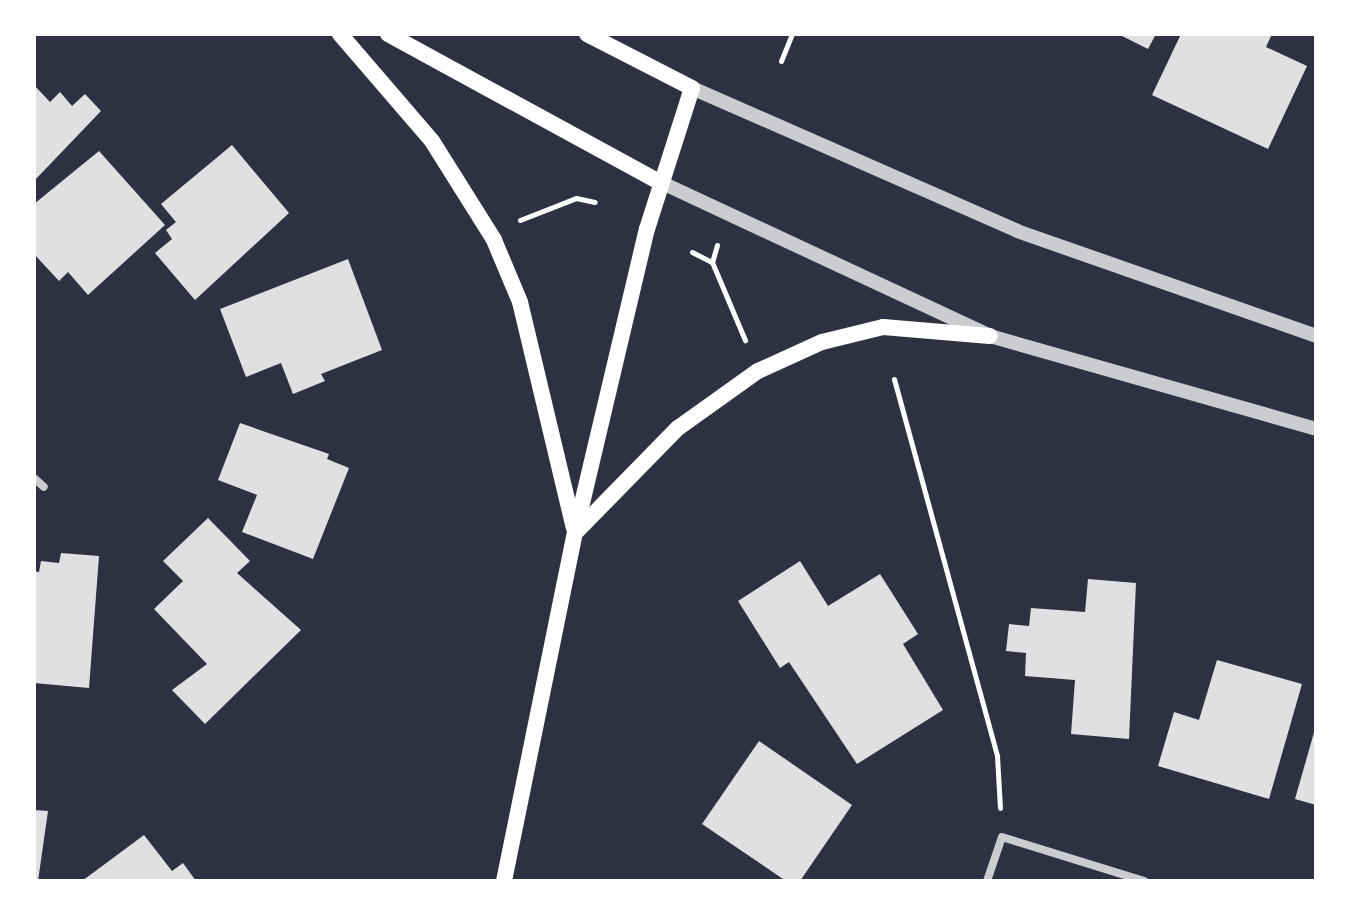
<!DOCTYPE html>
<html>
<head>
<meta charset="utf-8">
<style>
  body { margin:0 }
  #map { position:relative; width:1350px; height:915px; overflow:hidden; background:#2d3142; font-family:Barlow,sans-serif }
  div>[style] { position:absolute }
  .building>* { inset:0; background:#e0e0e3 }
  .path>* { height:5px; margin:-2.5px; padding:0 2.5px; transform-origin:2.5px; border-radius:2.5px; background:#fff }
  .minor>* { height:8px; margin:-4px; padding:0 4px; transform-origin:4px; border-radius:4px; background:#caccd0 }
  .tertiary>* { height:14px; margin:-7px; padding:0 7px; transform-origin:7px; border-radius:7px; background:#caccd0 }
  .secondary>* { height:16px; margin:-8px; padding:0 8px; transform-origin:8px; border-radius:8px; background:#fff }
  span { translate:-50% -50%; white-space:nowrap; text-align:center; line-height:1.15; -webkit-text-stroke:6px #fff; paint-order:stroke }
  .frame { position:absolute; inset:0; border:36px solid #fff; pointer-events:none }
</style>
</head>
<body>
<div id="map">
  <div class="building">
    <i style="clip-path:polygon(1118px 34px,1156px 34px,1148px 49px)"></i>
    <i style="clip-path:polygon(1181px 34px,1272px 34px,1266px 47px,1307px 66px,1268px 149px,1152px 95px)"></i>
    <i style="clip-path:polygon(34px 85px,50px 102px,60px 92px,72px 106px,85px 94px,101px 111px,34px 181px)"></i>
    <i style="clip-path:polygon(232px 145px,289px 213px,195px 300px,155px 253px,172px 239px,166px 230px,176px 222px,161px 204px)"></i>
    <i style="clip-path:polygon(99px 151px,165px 225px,88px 295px,68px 272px,59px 281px,34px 254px,34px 204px)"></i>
    <i style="clip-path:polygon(348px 259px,382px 350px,321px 374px,325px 381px,293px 394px,281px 363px,246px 377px,220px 309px)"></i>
    <i style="clip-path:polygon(240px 423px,329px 454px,327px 459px,349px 468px,313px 559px,242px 532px,257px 495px,218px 480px)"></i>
    <i style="clip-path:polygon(208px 518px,250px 561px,237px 573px,301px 630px,205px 724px,172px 690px,207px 664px,154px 609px,183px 581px,163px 561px)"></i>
    <i style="clip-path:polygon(61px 553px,99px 556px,89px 688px,34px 683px,34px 571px,39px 572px,41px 561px,59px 563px)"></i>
    <i style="clip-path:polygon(800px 561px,828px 606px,880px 574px,918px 634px,903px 644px,943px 710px,857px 764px,789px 662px,780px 668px,738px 601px)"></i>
    <i style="clip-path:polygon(1088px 579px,1136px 583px,1129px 739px,1071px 734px,1075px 680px,1025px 676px,1026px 653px,1006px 651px,1009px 624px,1029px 626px,1031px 608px,1085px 612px)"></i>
    <i style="clip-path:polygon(1217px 660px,1302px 684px,1269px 799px,1158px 766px,1174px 712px,1199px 720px)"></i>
    <i style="clip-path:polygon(1315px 729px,1316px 729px,1316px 805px,1295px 799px)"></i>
    <i style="clip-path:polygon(759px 741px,852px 805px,800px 881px,786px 881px,702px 824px)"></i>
    <i style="clip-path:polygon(34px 810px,48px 811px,38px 881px,34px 881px)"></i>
    <i style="clip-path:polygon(144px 835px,172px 871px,183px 863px,196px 881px,82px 881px)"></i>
  </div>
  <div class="path">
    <i style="left:781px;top:61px;width:29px;rotate:-68deg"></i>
    <i style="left:520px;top:220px;width:60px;rotate:-21.4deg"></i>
    <i style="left:576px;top:198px;width:19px;rotate:12deg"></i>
    <i style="left:717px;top:245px;width:18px;rotate:106deg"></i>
    <i style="left:712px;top:262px;width:85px;rotate:67.1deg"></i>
    <i style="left:692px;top:252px;width:22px;rotate:27deg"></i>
    <i style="left:894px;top:379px;width:391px;rotate:74.7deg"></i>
    <i style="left:997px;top:756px;width:52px;rotate:86.7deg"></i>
  </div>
  <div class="minor">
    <i style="left:34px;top:478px;width:13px;rotate:42deg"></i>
    <i style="left:987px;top:881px;width:46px;rotate:-71.2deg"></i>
    <i style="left:1002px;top:837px;width:149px;rotate:17.2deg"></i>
  </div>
  <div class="tertiary">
    <i style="left:692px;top:88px;width:355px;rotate:23.7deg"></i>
    <i style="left:1017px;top:231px;width:317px;rotate:19.3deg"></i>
    <i style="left:658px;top:181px;width:366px;rotate:25deg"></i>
    <i style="left:990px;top:336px;width:339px;rotate:15.9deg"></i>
  </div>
  <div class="secondary">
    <i style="left:340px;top:34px;width:141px;rotate:49.3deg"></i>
    <i style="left:432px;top:141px;width:117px;rotate:57.9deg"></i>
    <i style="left:494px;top:240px;width:67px;rotate:67.2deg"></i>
    <i style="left:520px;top:302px;width:232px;rotate:76.6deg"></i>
    <i style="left:388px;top:34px;width:307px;rotate:28.6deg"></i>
    <i style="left:576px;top:532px;width:146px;rotate:-45.6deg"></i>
    <i style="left:678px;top:428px;width:98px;rotate:-35.5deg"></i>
    <i style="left:758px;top:371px;width:70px;rotate:-24.4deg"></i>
    <i style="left:822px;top:342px;width:63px;rotate:-13.8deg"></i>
    <i style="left:883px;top:327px;width:107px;rotate:4.8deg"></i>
    <i style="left:504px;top:881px;width:355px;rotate:-78.5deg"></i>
    <i style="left:575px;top:533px;width:312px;rotate:-76.7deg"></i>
    <i style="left:647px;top:229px;width:148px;rotate:-72.3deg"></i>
    <i style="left:692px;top:88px;width:118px;rotate:-152.8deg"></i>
  </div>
  <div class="frame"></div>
</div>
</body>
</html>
